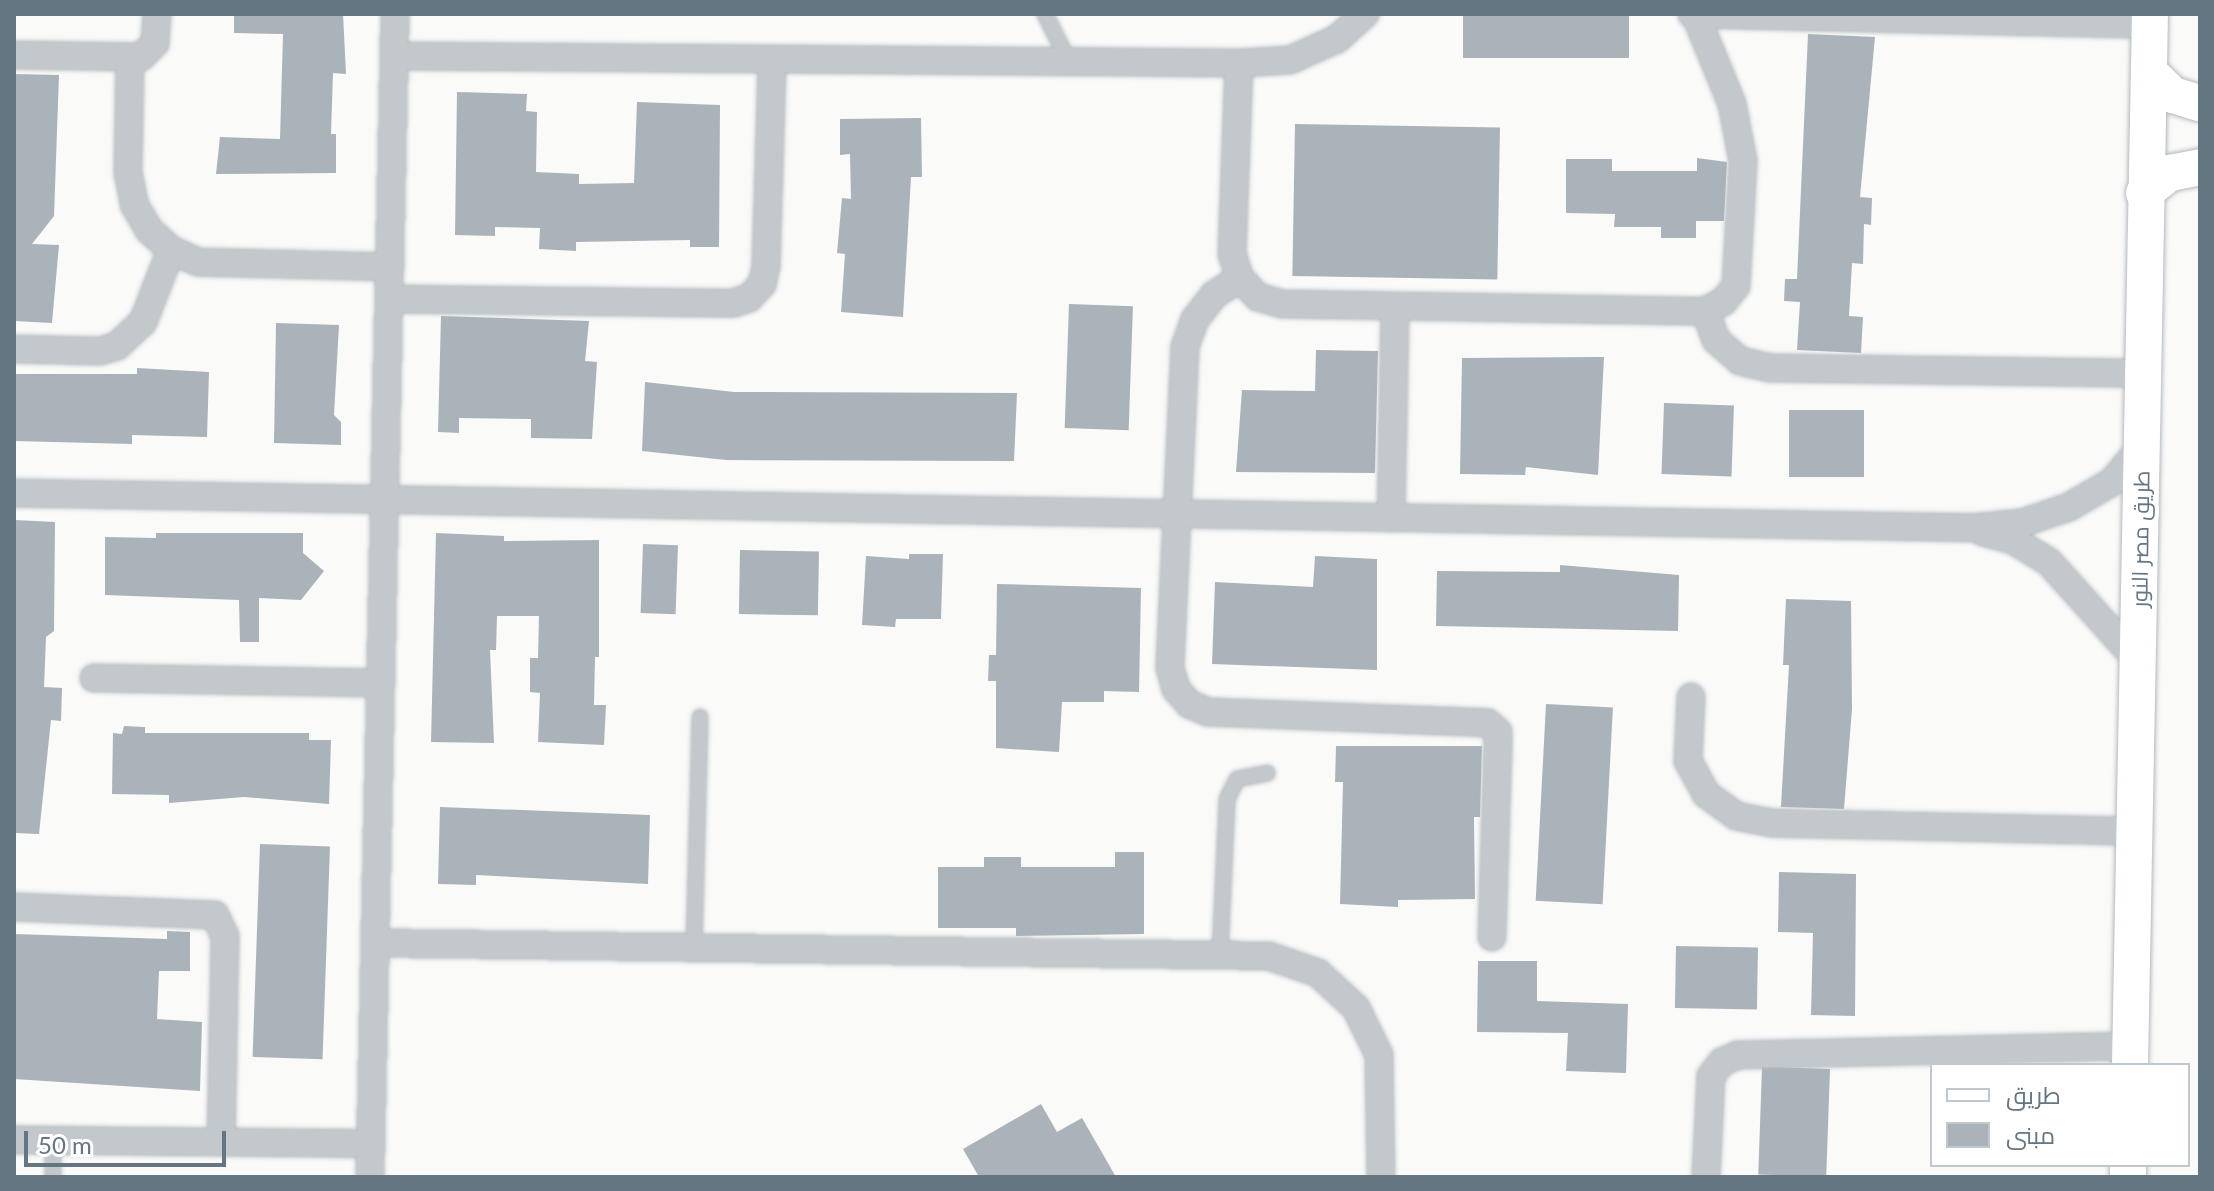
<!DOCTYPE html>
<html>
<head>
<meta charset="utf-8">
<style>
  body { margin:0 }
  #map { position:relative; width:2214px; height:1191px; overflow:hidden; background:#fafaf8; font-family:Lato,Cairo,sans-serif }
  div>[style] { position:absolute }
  .building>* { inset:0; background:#aab3b9; transform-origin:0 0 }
  .roads { filter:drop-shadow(0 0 2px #b3babf) drop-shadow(0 0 2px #b3babf) }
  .lane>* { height:14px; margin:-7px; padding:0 7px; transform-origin:7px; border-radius:7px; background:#c3c8cc }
  .street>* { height:26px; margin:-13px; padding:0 13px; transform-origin:13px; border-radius:13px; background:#c3c8cc }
  .secondary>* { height:36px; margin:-18px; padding:0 18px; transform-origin:18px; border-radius:18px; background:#fff }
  span { translate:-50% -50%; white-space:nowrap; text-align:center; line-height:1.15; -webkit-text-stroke:8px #fff; paint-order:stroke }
  .street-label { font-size:22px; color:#657683 }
  .frame { position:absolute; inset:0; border:16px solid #657683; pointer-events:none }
  .legend { position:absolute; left:1930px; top:1063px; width:260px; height:104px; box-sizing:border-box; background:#fff; border:2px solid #c1c8cd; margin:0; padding:10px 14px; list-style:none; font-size:24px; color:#657683 }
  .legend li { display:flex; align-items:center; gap:16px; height:40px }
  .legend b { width:40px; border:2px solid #c1c8cd }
  .scale { position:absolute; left:24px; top:1131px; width:202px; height:36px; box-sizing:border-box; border:4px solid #657683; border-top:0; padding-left:10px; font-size:24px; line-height:28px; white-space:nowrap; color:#657683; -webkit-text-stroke:6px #fff; paint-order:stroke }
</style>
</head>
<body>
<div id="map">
  <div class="building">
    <i style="clip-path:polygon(234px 14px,343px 14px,346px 74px,333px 73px,331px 134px,336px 134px,336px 173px,216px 174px,220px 137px,280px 139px,283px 34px,234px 33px)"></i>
    <i style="left:1463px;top:14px;width:166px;height:44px"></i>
    <i style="clip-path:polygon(1808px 34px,1875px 37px,1860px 197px,1872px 198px,1871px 225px,1864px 224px,1863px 264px,1852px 263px,1849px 316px,1863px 317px,1861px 353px,1797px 350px,1800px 302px,1784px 301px,1785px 279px,1797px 279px)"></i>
    <i style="clip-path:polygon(14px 74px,59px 75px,54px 216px,32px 244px,59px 245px,52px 323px,14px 321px)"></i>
    <i style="clip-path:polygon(457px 92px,527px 94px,526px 111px,537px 112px,536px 172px,579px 174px,579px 184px,634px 183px,637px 102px,720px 105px,719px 247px,690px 247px,690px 240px,576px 242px,576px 251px,539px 249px,540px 228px,495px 227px,495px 236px,455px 235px)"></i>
    <i style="clip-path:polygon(921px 118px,922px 177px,911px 177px,903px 317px,841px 312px,845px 254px,837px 253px,842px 198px,851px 199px,850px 154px,840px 155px,840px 119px)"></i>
    <i style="left:1295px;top:124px;width:205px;height:152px;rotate:1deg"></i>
    <i style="clip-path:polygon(1697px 158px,1727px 162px,1724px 221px,1696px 221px,1696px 238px,1661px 238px,1661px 227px,1614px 227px,1615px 214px,1566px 213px,1566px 159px,1612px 159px,1612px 171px,1697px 171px)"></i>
    <i style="left:1069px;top:304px;width:64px;height:124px;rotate:2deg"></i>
    <i style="clip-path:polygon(441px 316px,589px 321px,585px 361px,597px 362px,592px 439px,531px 438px,531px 419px,459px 418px,459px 433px,438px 432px)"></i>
    <i style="clip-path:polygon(276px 323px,339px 325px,334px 415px,341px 422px,341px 445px,274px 443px)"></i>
    <i style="clip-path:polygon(1316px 350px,1378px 351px,1375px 473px,1236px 472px,1242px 390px,1315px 391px)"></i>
    <i style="clip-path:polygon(1604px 357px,1598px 475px,1526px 467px,1525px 475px,1460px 474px,1462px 358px)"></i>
    <i style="clip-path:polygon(137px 368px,209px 372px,207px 437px,132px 435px,132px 444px,14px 441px,14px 374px,137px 374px)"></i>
    <i style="clip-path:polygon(645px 382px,734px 392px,1017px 393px,1014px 461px,726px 460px,642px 451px)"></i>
    <i style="left:1664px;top:403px;width:70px;height:71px;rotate:2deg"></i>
    <i style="left:1789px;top:410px;width:75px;height:67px"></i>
    <i style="clip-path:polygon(14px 520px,55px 522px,54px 631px,46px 637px,44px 687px,62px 688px,61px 721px,51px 720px,39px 834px,14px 833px)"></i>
    <i style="clip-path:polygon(156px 533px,303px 533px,303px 553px,324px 571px,301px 600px,259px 598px,259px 642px,240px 642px,239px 600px,105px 595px,105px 537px,156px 538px)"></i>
    <i style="clip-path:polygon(436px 533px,504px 536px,504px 541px,599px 540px,599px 657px,595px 657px,594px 705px,606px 705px,604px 745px,538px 742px,540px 693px,530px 692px,530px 658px,538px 658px,539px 616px,497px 616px,496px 650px,490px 650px,494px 743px,431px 742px)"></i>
    <i style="left:643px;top:544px;width:35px;height:69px;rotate:2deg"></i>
    <i style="left:740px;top:550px;width:79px;height:64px;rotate:1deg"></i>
    <i style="clip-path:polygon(909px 554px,943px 554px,941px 619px,896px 619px,895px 627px,862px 625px,866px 556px,909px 559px)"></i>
    <i style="clip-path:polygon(1315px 556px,1377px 559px,1377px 670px,1212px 664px,1215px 582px,1313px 587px)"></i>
    <i style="clip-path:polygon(1560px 565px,1679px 575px,1678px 631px,1436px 626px,1437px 571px,1560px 572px)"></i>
    <i style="clip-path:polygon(997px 584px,1141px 588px,1139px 692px,1104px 691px,1104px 702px,1062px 702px,1059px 752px,996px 748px,996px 681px,988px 681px,989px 655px,996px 655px)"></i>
    <i style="clip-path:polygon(1786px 599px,1851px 601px,1852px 709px,1844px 809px,1781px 807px,1789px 665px,1783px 665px)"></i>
    <i style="left:1546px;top:704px;width:67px;height:197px;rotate:3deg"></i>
    <i style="clip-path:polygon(124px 726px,145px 727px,145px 733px,309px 733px,309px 740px,331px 740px,329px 804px,244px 797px,169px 803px,169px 795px,112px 794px,113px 733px,122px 734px)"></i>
    <i style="clip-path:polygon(1336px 746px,1482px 746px,1480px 817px,1474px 817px,1475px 899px,1398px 900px,1398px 907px,1340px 904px,1343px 782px,1335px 782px)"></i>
    <i style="clip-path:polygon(440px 807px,650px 815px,648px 884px,476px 875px,476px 885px,438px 884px)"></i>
    <i style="left:260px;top:844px;width:70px;height:213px;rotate:2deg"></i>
    <i style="clip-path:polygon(1115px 852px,1144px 852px,1144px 934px,1016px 936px,1016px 928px,938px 928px,938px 867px,984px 867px,984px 857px,1021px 857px,1021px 867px,1115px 867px)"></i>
    <i style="clip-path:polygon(1779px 872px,1856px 874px,1855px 1016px,1811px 1015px,1813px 933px,1778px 932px)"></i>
    <i style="clip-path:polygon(167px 931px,190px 932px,190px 971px,159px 971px,157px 1019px,202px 1022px,200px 1091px,14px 1079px,14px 934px,167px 939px)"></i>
    <i style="left:1676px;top:946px;width:82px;height:62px;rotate:1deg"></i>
    <i style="clip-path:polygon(1478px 961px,1537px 961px,1537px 1001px,1628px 1004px,1626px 1073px,1566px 1071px,1568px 1033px,1477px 1032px)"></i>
    <i style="left:1830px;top:1069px;width:108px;height:68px;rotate:92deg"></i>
    <i style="clip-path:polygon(1041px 1104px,1057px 1132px,1082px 1118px,1116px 1177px,979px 1177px,963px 1149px)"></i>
  </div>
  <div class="roads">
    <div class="lane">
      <i style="left:1045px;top:14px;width:54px;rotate:63.4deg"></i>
      <i style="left:694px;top:947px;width:230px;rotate:-88.5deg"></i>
      <i style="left:1220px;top:955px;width:156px;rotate:-87.4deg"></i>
      <i style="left:1227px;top:799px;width:22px;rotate:-63deg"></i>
      <i style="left:1237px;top:779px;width:31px;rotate:-11deg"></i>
      <i style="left:53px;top:1177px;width:37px;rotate:-90deg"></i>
    </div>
    <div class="street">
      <i style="left:1692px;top:14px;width:457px;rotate:1.3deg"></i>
      <i style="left:14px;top:55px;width:127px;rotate:0.9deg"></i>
      <i style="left:141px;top:57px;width:20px;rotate:-45deg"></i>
      <i style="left:155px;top:43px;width:29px;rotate:-86deg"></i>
      <i style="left:394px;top:56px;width:845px;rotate:0.47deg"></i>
      <i style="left:1239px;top:63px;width:51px;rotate:-3.4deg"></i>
      <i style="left:1290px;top:60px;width:51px;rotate:-24.1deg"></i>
      <i style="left:1337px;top:39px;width:38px;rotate:-42deg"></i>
      <i style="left:130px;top:57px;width:115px;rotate:91deg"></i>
      <i style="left:128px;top:172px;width:33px;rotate:79deg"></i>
      <i style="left:134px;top:204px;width:30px;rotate:60deg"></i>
      <i style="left:149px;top:230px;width:30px;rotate:42deg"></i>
      <i style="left:171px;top:250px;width:30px;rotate:24deg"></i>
      <i style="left:198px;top:262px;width:192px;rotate:1.5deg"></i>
      <i style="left:1239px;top:63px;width:191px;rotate:92.1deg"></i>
      <i style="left:1232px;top:254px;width:25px;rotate:72deg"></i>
      <i style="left:1240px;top:278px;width:26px;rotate:47deg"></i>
      <i style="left:1258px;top:297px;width:26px;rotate:16deg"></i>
      <i style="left:1283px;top:304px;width:422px;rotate:1deg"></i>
      <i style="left:1705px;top:311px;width:20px;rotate:-27deg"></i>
      <i style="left:1723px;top:302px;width:21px;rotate:-51deg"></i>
      <i style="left:1736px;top:286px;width:125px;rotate:-86.8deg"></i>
      <i style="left:1743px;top:161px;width:58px;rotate:-100.9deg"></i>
      <i style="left:1732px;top:104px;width:95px;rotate:-112.2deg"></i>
      <i style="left:1240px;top:278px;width:31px;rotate:147deg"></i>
      <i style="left:1214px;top:295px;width:31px;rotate:128deg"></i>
      <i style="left:1195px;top:319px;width:30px;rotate:110deg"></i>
      <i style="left:1185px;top:347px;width:321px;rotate:92.7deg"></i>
      <i style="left:1170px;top:668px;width:22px;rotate:74deg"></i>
      <i style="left:1176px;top:689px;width:20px;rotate:49deg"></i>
      <i style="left:1189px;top:704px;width:21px;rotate:23deg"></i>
      <i style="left:1208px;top:712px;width:280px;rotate:2.2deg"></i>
      <i style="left:1488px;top:723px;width:13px;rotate:42deg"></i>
      <i style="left:1498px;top:732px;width:12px;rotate:90deg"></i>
      <i style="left:1498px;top:744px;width:193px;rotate:91.8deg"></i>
      <i style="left:389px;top:299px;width:344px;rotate:0.7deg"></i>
      <i style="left:733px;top:303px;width:17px;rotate:-17deg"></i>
      <i style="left:749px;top:298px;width:19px;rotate:-47deg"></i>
      <i style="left:762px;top:284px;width:18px;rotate:-77deg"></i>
      <i style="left:766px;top:266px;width:207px;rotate:-88.3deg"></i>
      <i style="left:1705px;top:311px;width:31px;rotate:69deg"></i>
      <i style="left:1716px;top:340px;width:32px;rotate:41deg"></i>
      <i style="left:1740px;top:361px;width:31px;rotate:13deg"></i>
      <i style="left:1770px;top:368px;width:373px;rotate:0.8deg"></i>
      <i style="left:14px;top:349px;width:86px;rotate:1.3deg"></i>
      <i style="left:100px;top:351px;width:18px;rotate:-16deg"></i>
      <i style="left:117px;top:346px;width:35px;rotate:-43deg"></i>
      <i style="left:143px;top:322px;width:77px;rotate:-68.7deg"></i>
      <i style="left:14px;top:493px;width:1958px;rotate:1.02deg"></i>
      <i style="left:1972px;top:528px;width:50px;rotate:-5.7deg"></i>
      <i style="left:2022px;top:523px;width:50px;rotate:-18.8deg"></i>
      <i style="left:2069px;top:507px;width:50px;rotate:-30.2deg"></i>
      <i style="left:2112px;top:482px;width:47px;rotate:-50.2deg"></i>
      <i style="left:1391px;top:518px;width:212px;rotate:-88.9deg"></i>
      <i style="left:1983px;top:532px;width:31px;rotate:15deg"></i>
      <i style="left:2013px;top:540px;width:42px;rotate:31.4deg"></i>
      <i style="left:2049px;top:562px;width:133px;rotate:48deg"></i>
      <i style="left:94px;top:678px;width:287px;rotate:1deg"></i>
      <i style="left:1691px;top:697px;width:64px;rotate:92.7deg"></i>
      <i style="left:1688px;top:761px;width:38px;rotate:61deg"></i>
      <i style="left:1706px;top:794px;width:37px;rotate:36deg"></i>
      <i style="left:1736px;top:816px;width:38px;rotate:11deg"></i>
      <i style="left:1773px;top:823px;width:361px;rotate:1.3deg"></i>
      <i style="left:14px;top:907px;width:201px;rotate:2.3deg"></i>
      <i style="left:215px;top:915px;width:23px;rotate:65deg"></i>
      <i style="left:225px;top:936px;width:206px;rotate:91.1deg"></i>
      <i style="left:375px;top:943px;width:894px;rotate:0.83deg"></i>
      <i style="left:1269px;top:956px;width:52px;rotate:19.1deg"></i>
      <i style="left:1318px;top:973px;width:52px;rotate:42.6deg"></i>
      <i style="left:1356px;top:1008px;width:52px;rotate:63.9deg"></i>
      <i style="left:1379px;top:1055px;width:122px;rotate:89.1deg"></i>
      <i style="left:14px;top:1140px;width:356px;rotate:0.6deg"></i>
      <i style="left:370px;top:1177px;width:1163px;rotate:-88.77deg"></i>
      <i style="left:1706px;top:1177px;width:101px;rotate:-87.2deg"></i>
      <i style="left:1711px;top:1076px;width:18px;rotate:-52deg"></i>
      <i style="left:1722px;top:1062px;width:17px;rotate:-24deg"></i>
      <i style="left:1738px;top:1055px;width:392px;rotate:-1.3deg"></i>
    </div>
    <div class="secondary">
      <i style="left:2149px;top:72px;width:33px;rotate:44deg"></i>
      <i style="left:2173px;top:95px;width:28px;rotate:17deg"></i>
      <i style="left:2144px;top:193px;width:33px;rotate:-38deg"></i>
      <i style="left:2170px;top:173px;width:31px;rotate:-11deg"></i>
      <i style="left:2130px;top:1065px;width:1051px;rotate:-88.91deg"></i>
      <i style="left:2128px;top:1177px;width:12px;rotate:-90deg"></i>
    </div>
  </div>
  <div class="street-label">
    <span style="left:2140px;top:539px;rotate:-89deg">طريق مصر النور</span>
  </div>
  <div class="frame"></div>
  <ul class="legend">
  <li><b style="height:10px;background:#fff"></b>طريق</li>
  <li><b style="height:22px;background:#aab3b9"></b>مبنى</li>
  </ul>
  <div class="scale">50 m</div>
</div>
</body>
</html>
